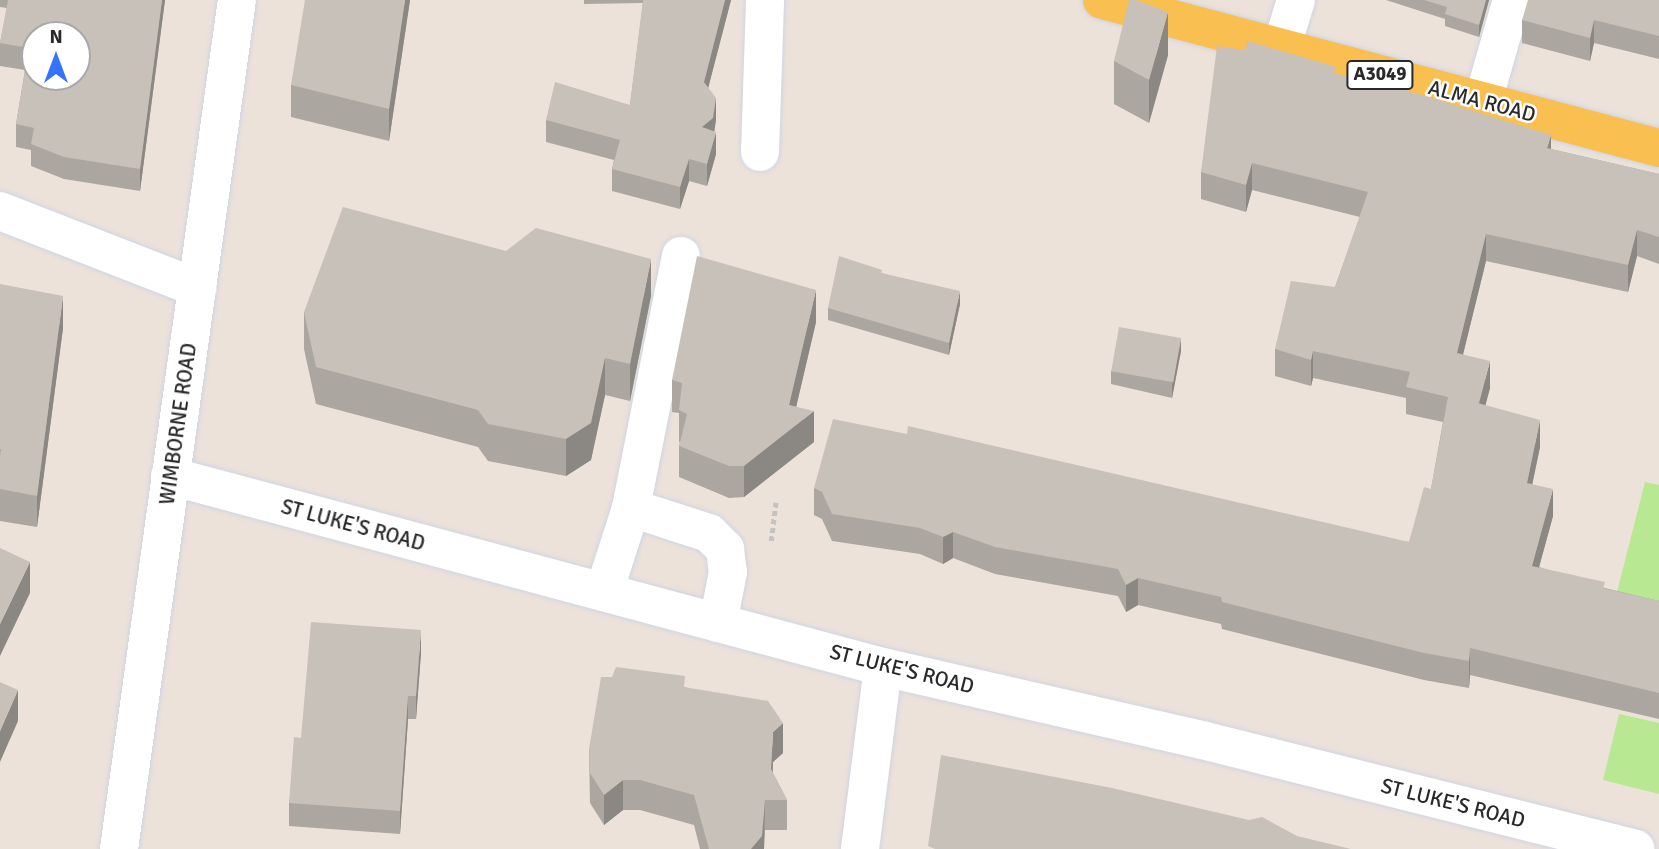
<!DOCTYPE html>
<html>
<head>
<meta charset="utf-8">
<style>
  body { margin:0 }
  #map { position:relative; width:1659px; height:849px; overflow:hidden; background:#ede2da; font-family:Signika,sans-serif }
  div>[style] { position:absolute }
  .green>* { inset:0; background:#b9e892 }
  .path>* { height:4.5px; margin-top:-2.25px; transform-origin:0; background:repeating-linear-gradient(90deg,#c3c3c3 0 5px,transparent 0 8.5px) }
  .roads { filter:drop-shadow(0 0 2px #cfd5e3) drop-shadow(0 0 2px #cfd5e3) }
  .minor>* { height:38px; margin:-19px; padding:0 19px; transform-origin:19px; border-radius:19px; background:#fff }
  .major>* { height:38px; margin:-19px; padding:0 19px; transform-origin:19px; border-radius:19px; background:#fabf51 }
  .wall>* { inset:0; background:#aba69f }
  .shaded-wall>* { inset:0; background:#8b8782 }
  .building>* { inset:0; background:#c7c1b9; transform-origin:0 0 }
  span { translate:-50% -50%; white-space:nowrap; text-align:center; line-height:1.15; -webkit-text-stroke:5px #fff; paint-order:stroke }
  .shield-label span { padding:2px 5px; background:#fff; border:2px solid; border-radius:5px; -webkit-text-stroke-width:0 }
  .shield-label { font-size:19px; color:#292929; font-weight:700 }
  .street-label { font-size:21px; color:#292929 }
  .north { position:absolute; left:21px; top:21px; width:70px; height:70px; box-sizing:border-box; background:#fff; border:2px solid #a9a9a9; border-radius:50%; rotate:0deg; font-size:19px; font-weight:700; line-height:28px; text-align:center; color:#292929 }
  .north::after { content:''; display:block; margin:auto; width:24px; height:32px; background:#3472ff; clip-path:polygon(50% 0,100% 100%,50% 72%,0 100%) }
</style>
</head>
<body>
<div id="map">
  <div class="green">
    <i style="clip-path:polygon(1645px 482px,1659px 485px,1659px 606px,1616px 596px)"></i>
    <i style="clip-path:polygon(1619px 714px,1659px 723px,1659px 794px,1603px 780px)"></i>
  </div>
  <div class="path">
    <i style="left:771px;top:541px;width:39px;rotate:-83deg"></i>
  </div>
  <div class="roads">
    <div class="minor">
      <i style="left:1281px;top:49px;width:51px;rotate:-73deg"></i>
      <i style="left:1483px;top:101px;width:105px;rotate:-74deg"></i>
      <i style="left:760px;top:152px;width:152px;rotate:-88.1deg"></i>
      <i style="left:0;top:211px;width:212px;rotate:21.3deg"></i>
      <i style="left:170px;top:476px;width:738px;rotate:15deg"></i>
      <i style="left:883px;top:667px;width:327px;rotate:12.9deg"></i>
      <i style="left:1202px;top:740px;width:447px;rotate:14.1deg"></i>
      <i style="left:631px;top:508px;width:82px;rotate:17.8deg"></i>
      <i style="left:709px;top:533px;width:23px;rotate:45deg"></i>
      <i style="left:725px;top:549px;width:23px;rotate:83deg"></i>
      <i style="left:728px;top:572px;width:52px;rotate:101.1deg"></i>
      <i style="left:604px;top:592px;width:88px;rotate:-72.2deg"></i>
      <i style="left:631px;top:508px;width:257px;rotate:-78.8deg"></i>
      <i style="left:119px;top:849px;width:857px;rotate:-82.09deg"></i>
      <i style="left:860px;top:849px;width:183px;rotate:-82.8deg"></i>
    </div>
    <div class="major">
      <i style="left:1102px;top:0;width:576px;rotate:14.88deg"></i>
    </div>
  </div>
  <div class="wall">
    <i style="clip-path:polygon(0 0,165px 0,140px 191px,64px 179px,31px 166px,31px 150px,16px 147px,16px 124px,25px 70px,0 66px,0 43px,7px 8px,0 7px)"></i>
    <i style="clip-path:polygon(410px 0,389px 141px,291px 117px,291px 85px)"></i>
    <i style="clip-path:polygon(584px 0,731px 0,708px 88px,716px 120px,714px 131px,716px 154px,707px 186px,689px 181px,680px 209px,612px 191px,612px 169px,614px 160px,546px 142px,546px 120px,630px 105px,643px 3px,584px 4px)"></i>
    <i style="clip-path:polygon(1386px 0,1489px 0,1479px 37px,1445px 26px,1445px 19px)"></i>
    <i style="clip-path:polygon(1659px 0,1659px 59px,1594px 43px,1590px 61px,1522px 43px,1522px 20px)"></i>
    <i style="clip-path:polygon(1168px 55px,1149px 123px,1114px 104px,1114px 61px)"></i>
    <i style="clip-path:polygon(1336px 74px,1551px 149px,1659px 174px,1659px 264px,1637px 256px,1628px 292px,1486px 261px,1463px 354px,1490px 388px,1485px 405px,1540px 447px,1532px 484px,1553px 516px,1539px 567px,1605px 588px,1659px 601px,1659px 719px,1470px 675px,1469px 688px,1424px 680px,1222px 629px,1221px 624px,1138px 605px,1126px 612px,1118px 596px,995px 574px,953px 558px,943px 564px,920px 554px,832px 541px,822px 519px,814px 515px,814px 488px,1409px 542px,1431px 489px,1443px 422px,1406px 414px,1406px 398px,1313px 378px,1311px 386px,1275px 376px,1275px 349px,1335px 287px,1360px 217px,1252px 190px,1246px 212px,1201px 199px,1201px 172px)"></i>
    <i style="clip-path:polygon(882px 273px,960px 304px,949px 355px,828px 320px,828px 308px)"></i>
    <i style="clip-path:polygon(0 284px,63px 328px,37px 527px,0 521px)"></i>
    <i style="clip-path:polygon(651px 296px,630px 401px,605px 395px,591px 460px,566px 476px,488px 461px,478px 447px,316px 404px,304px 349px,304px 312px)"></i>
    <i style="clip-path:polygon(816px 322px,796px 407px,814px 442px,744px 497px,729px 498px,679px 477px,679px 446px,680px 442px,679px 442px,679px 413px,672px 412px,672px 380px)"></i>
    <i style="clip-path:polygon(1181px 351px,1172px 398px,1111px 384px,1111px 371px)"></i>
    <i style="clip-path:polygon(421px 653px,416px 719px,408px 719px,400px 834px,289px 826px,289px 803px,301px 738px)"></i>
    <i style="clip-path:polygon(685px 687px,783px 753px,773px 762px,773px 773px,787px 800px,787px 830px,765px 830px,764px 849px,700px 849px,694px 825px,640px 810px,623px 810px,604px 825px,590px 803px,589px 749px)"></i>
  </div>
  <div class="shaded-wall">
    <i style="clip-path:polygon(162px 0,165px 0,140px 191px,140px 169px)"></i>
    <i style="clip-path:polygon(405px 0,410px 0,389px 141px,389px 109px)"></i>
    <i style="clip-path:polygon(725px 0,731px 0,704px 104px,704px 82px)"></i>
    <i style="clip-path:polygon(1486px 0,1489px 0,1479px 37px,1479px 25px)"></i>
    <i style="clip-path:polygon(1168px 12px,1168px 55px,1149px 123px,1149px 80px)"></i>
    <i style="clip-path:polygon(1594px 20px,1594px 43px,1590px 61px,1590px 38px)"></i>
    <i style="clip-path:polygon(716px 98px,716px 120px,713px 140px,702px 127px)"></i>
    <i style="clip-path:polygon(716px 132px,716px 154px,707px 186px,707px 164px)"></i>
    <i style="clip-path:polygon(1551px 135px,1551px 161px,1547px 148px)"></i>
    <i style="clip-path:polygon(689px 159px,689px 181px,680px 209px,680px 187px)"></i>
    <i style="clip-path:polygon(1252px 163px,1252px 190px,1246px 212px,1246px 185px)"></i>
    <i style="clip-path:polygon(1637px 230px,1637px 256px,1628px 292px,1628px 265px)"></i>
    <i style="clip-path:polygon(1486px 234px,1486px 261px,1457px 379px,1457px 353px)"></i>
    <i style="clip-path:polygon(651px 259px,651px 296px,630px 401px,630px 364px)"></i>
    <i style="clip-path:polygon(816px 290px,816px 322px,791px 429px,814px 411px,814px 442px,744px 497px,744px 466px,789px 405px)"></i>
    <i style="clip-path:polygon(960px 291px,960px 304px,949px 355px,949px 343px)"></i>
    <i style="clip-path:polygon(63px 296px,63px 328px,37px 527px,37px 496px)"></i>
    <i style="clip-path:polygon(1181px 338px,1181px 351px,1172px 398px,1172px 385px)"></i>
    <i style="clip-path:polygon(1313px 351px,1313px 378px,1311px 386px,1311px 360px)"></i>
    <i style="clip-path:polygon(605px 358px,605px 395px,591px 460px,566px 476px,566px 439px)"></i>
    <i style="clip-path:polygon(1490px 361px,1490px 388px,1479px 430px,1479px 403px)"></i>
    <i style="clip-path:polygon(1540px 420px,1540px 447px,1527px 510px,1527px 483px)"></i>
    <i style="clip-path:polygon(1553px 489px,1553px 516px,1532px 593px,1532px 566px)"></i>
    <i style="clip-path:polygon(953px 532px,953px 558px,943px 564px,943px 537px)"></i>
    <i style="clip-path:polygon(30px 562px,30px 593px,0 656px,0 624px)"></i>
    <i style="clip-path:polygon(1138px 578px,1138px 605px,1126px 612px,1126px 585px)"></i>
    <i style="clip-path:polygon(421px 630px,421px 653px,416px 719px,416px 696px)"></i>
    <i style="clip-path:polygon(1470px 648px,1470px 675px,1469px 688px,1469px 661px)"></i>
    <i style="clip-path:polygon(18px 690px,18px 721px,0 762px,0 731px)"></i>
    <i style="clip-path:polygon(408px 696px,408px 719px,400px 834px,400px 811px)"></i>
    <i style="clip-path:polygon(783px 723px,783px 753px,773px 762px,771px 799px,771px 769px,773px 732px)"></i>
    <i style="clip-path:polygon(623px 780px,623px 810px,604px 825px,604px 795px)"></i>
    <i style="clip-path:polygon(765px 800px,764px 849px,751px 849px)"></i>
  </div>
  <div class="building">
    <i style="clip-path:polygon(evenodd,8px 0,162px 0,140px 169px,64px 157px,31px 144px,34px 128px,16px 124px,29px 48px,0 43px,8px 0,35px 35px,77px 35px,77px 77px,35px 77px,35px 35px)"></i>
    <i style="clip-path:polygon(305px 0,405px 0,389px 109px,291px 85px)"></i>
    <i style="clip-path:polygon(643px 0,725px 0,704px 82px,716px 98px,713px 118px,702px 127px,716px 132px,707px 164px,689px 159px,680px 187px,612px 169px,620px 140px,546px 120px,555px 82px,630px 105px)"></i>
    <i style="clip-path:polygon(1129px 0,1136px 0,1168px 12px,1149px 80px,1114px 61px)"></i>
    <i style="clip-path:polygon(1424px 0,1486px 0,1479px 25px,1445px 14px,1447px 7px)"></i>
    <i style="clip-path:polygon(1528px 0,1659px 0,1659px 36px,1594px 20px,1590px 38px,1522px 20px)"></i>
    <i style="clip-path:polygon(1248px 41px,1336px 67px,1333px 73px,1386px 84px,1551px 135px,1547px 148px,1659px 174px,1659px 237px,1637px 230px,1628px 265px,1486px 234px,1457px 353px,1490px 361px,1479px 403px,1474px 402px,1540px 420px,1527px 483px,1553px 489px,1532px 566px,1605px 582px,1603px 588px,1659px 601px,1659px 693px,1470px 648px,1469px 661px,1424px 653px,1222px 602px,1221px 597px,1138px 578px,1126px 585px,1118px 569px,995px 547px,953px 532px,943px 537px,920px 528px,832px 514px,822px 492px,814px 488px,833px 419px,907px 434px,908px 426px,1409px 542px,1424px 487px,1431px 489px,1448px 397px,1406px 387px,1410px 372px,1313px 351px,1311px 360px,1275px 349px,1291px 281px,1335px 287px,1368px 192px,1252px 163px,1246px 185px,1201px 172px,1217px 46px,1245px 50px)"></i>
    <i style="clip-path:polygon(343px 207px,506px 251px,536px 228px,651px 259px,630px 364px,605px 358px,591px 423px,566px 439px,488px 424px,478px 410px,316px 367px,304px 312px)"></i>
    <i style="clip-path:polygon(697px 256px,816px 290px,789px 405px,814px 411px,744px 466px,729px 466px,679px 446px,687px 414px,679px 410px,682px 383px,672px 380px)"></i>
    <i style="clip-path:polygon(839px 256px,882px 270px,881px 273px,960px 291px,949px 343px,828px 308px)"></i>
    <i style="clip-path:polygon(0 284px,63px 296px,37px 496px,0 489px,0 457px,1px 449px,0 449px)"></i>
    <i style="left:1119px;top:327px;width:63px;height:45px;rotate:10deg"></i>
    <i style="clip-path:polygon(0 548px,30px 562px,0 624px)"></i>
    <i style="clip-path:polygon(311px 622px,421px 630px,416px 696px,408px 696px,400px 811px,289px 803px,294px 737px,301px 738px)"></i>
    <i style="clip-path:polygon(616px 667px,685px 676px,684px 687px,768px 701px,783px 723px,773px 732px,771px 769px,787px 800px,765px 800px,762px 836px,751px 849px,709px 849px,694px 795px,640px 780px,623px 780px,604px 795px,590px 773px,589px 749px,601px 677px,612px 677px)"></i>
    <i style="clip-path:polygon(0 682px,18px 690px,0 731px)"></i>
    <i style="clip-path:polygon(941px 755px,1112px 788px,1249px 820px,1262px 817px,1297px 836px,1351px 849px,935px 849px,928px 846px)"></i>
  </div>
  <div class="shield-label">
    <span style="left:1380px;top:75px">A3049</span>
  </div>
  <div class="street-label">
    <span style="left:1482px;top:101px;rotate:15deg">ALMA ROAD</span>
    <span style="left:178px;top:424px;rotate:-82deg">WIMBORNE ROAD</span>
    <span style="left:353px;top:525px;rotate:15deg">ST LUKE'S ROAD</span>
    <span style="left:902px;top:669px;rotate:14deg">ST LUKE'S ROAD</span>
    <span style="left:1453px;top:803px;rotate:14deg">ST LUKE'S ROAD</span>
  </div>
  <div class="north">N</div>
</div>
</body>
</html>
